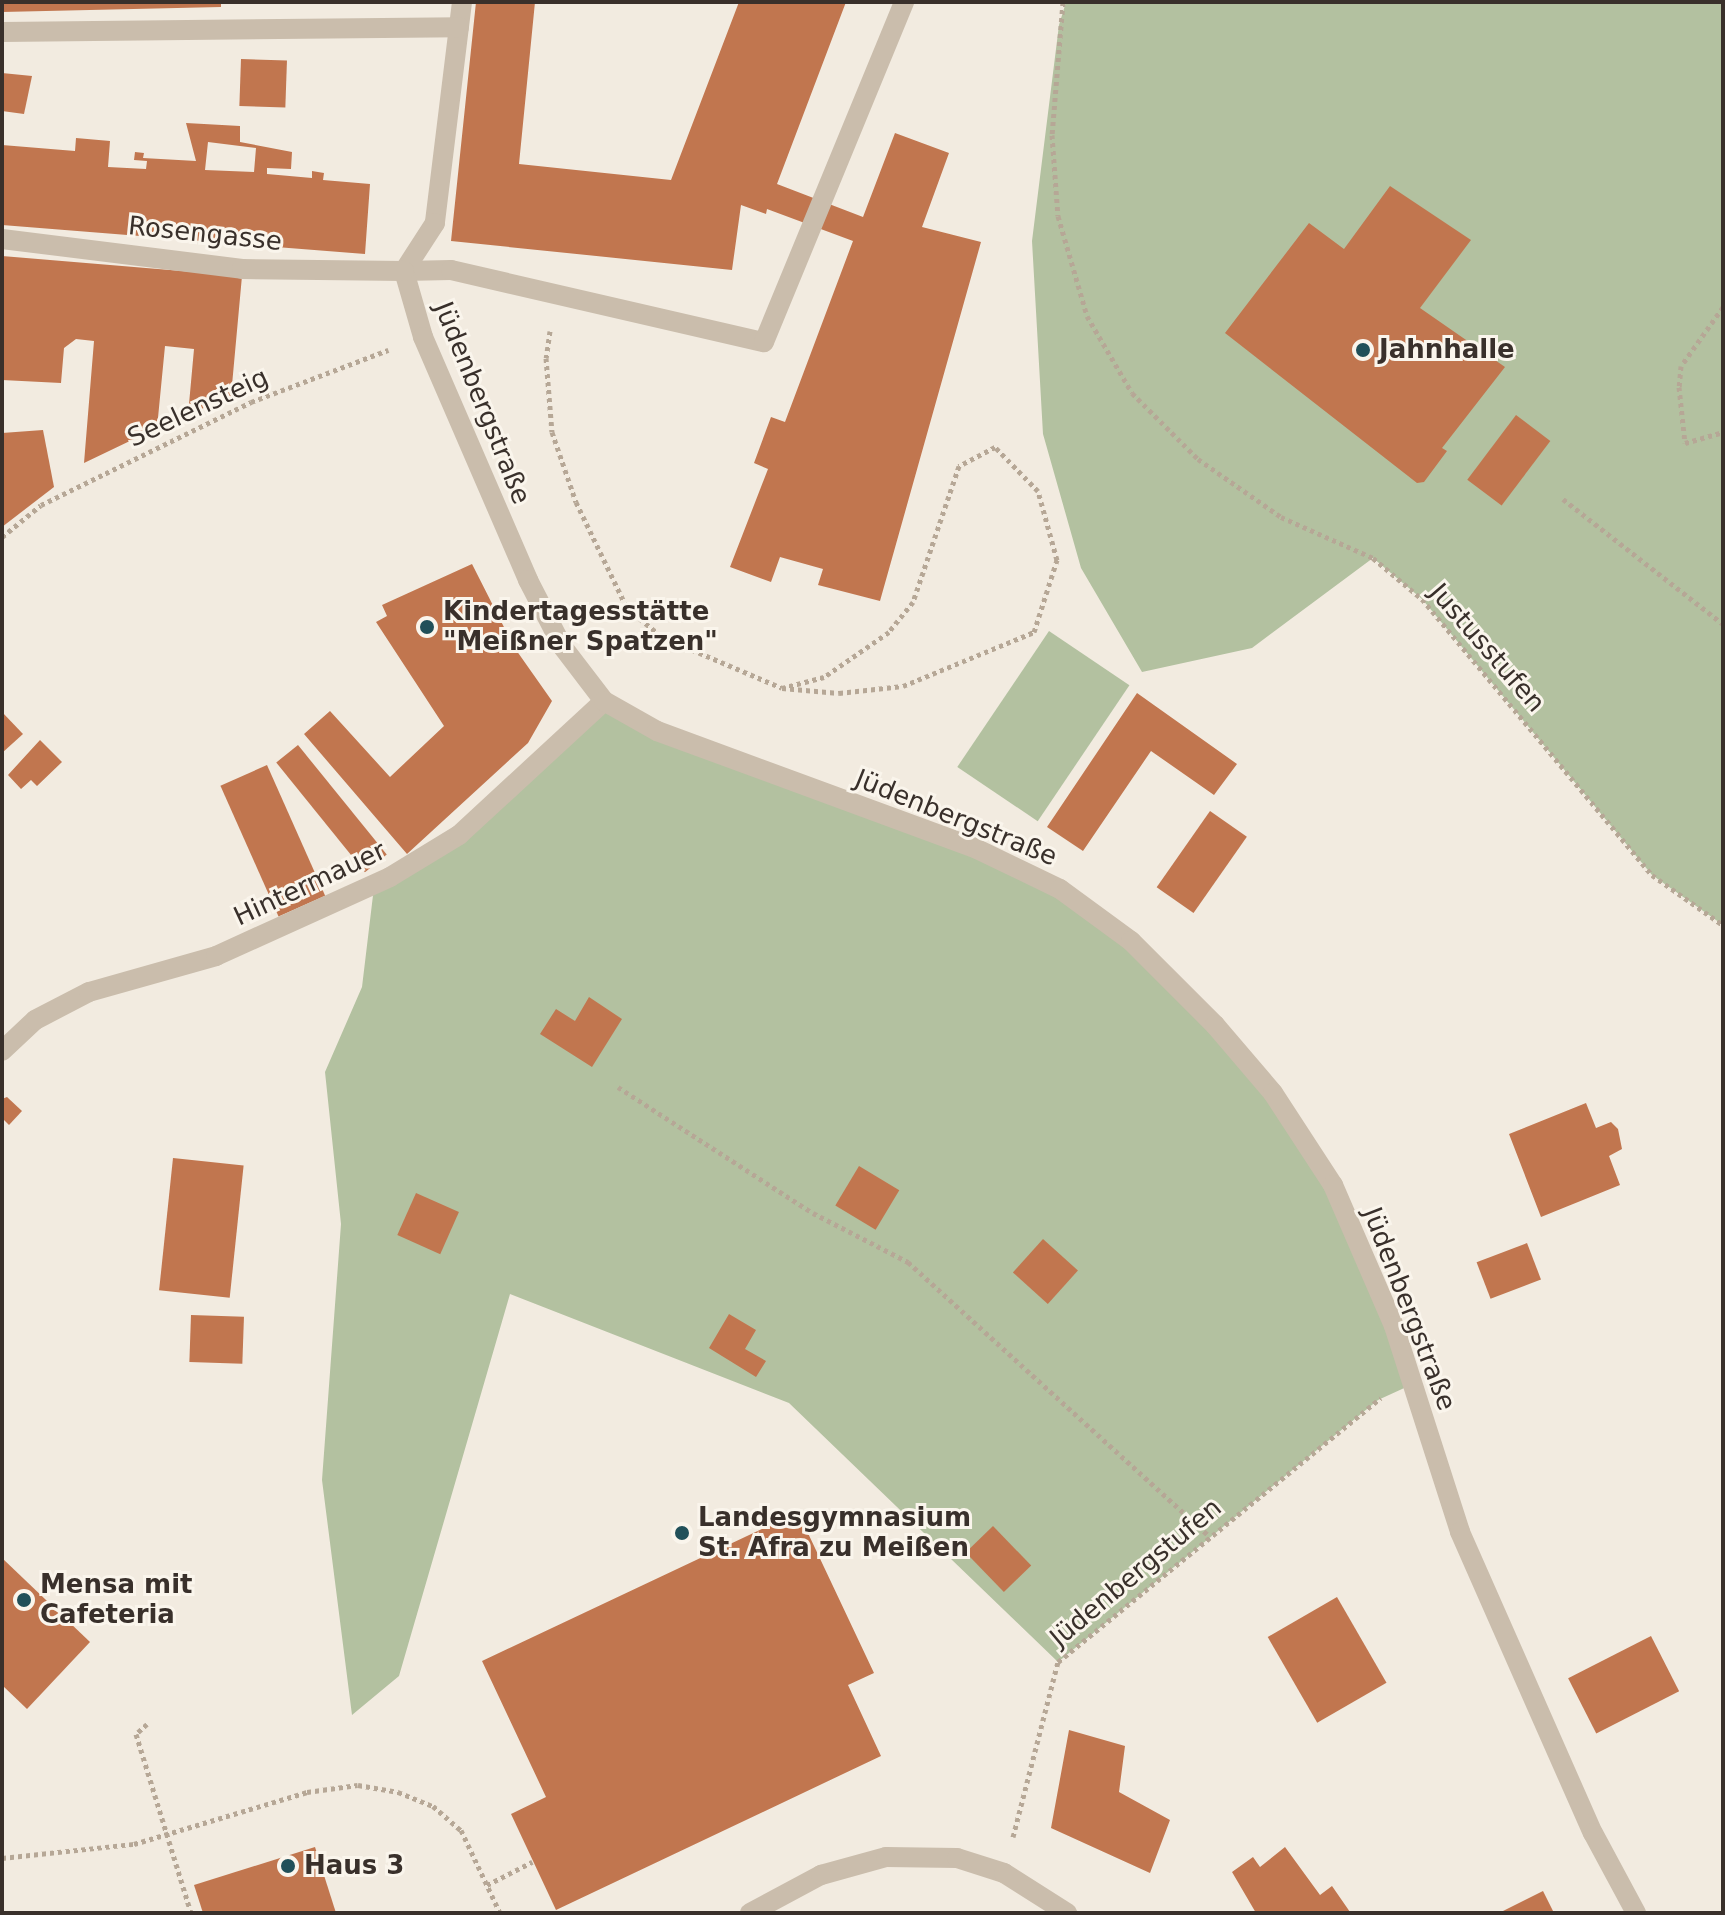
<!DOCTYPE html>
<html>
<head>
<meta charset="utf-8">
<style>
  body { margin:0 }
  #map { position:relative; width:1725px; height:1915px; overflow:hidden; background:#f2ebe0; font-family:"DejaVu Sans",sans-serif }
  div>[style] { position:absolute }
  .green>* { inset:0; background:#b3c1a0; transform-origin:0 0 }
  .building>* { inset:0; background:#c1764f; transform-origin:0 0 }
  .path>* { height:5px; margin-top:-2.5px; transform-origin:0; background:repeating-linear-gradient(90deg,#b6a796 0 4px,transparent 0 8px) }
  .lane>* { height:20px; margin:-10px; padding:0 10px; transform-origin:10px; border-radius:10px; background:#cabdac }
  .street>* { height:20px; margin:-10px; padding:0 10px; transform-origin:10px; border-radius:10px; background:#cabdac }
  .dots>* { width:22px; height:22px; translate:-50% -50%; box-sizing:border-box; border:4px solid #faf5ec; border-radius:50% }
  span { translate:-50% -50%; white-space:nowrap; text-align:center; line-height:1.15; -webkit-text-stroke:6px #faf5ec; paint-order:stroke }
  .street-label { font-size:26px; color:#39302b }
  .poi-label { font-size:26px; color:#39302b; font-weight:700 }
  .left { translate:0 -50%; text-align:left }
  .frame { position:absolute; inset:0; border:4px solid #39302b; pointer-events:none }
</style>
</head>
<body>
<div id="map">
  <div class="green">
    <i style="clip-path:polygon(1066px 2px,1723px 2px,1723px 925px,1652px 875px,1422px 599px,1373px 558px,1252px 648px,1142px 672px,1081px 568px,1043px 434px,1032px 241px,1059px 25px)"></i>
    <i style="left:1049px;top:631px;width:97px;height:164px;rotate:34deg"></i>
    <i style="clip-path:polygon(604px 701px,1060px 889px,1205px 1013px,1333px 1185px,1413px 1384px,1378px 1400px,1058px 1662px,789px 1403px,510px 1294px,399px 1676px,352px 1715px,322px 1480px,341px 1224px,325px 1072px,362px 987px,374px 887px,459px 835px)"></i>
  </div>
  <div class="building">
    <i style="clip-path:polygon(2px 2px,221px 2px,221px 7px,2px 12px)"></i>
    <i style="clip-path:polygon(476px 2px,535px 2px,519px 164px,671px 180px,739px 2px,846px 2px,777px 184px,863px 217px,895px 133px,949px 153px,922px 227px,981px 242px,880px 601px,818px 585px,823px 569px,780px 557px,771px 582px,730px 567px,768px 469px,754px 463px,771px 417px,785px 422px,853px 241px,767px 209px,766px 214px,741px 205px,732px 270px,451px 241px)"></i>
    <i style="left:241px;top:59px;width:46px;height:47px;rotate:2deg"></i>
    <i style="clip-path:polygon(2px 73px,32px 76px,24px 114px,2px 111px)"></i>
    <i style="clip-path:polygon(evenodd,186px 123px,240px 126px,240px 142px,292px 152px,291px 169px,267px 168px,267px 174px,312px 178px,312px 171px,324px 173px,323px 180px,370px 184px,365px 254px,2px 225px,2px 145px,75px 151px,76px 138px,110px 141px,108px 167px,146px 169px,147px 161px,134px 160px,135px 152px,144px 153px,143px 158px,196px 161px,186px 123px,208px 142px,256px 148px,254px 172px,205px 170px,208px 142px)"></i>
    <i style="clip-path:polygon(1390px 186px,1471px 240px,1420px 308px,1505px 367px,1442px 448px,1447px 451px,1424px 482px,1417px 483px,1225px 333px,1309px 223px,1344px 249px)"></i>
    <i style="clip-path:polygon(2px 256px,242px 276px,231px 396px,188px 415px,194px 349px,165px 346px,157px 428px,84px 463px,94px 341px,76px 339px,64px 348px,61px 383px,2px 380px)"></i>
    <i style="left:1516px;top:415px;width:43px;height:81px;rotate:37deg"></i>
    <i style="clip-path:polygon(43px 430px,54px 487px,2px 527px,2px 433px)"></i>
    <i style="clip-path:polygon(472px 564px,514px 647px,552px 701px,528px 743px,407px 854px,304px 734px,330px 711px,390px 777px,444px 726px,376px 622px,387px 616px,382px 605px)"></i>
    <i style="clip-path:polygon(1137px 693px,1237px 764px,1214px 795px,1151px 751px,1083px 851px,1047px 827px)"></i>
    <i style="clip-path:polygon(2px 712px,23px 734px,2px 753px)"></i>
    <i style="clip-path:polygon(40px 740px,62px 762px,37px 786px,31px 780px,21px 789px,8px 775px)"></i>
    <i style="left:298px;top:745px;width:141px;height:28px;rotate:51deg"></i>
    <i style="left:267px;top:765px;width:143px;height:51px;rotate:66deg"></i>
    <i style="left:1210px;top:811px;width:45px;height:93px;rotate:35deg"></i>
    <i style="clip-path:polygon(589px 997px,622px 1019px,592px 1067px,540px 1034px,556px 1009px,575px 1021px)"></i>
    <i style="clip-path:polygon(7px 1097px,22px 1111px,9px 1125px,2px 1118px,2px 1099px)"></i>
    <i style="clip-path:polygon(1586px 1103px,1596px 1128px,1611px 1122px,1618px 1129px,1622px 1149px,1609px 1156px,1620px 1185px,1541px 1217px,1509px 1134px)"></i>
    <i style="left:173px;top:1158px;width:71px;height:133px;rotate:6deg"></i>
    <i style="left:859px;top:1166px;width:47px;height:46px;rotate:31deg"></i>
    <i style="left:416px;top:1193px;width:47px;height:46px;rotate:24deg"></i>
    <i style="left:1043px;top:1239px;width:47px;height:45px;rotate:42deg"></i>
    <i style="left:1527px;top:1243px;width:39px;height:54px;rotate:69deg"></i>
    <i style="clip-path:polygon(729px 1314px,756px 1330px,745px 1349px,766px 1361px,756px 1377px,709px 1348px)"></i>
    <i style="left:191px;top:1315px;width:53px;height:47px;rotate:2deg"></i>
    <i style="clip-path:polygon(798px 1512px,874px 1673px,848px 1685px,881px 1756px,556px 1910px,511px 1814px,546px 1797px,482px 1661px)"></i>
    <i style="left:993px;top:1526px;width:55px;height:38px;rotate:46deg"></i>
    <i style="clip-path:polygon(2px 1558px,90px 1642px,27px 1709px,2px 1685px)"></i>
    <i style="left:1337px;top:1597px;width:99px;height:80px;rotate:60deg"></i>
    <i style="left:1651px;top:1636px;width:62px;height:93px;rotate:63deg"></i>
    <i style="clip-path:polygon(1069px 1730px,1125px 1746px,1119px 1792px,1170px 1820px,1150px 1873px,1051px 1828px)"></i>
    <i style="clip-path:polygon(315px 1847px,336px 1913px,203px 1913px,194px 1885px)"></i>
    <i style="clip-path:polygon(1285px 1847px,1320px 1895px,1332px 1886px,1350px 1912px,1256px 1913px,1232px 1872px,1253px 1857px,1260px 1867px)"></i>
    <i style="clip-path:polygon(1543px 1891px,1554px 1913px,1499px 1913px)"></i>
  </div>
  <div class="path">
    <i style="left:1063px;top:2px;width:133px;rotate:94.7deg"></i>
    <i style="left:1052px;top:135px;width:81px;rotate:85.8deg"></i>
    <i style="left:1058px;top:216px;width:104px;rotate:73.8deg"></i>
    <i style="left:1087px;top:316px;width:89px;rotate:59.7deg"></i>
    <i style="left:1132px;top:393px;width:93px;rotate:45deg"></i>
    <i style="left:1198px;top:459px;width:101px;rotate:34.9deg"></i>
    <i style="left:1281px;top:517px;width:101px;rotate:24deg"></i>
    <i style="left:1373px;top:558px;width:64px;rotate:39.9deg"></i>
    <i style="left:1422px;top:599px;width:359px;rotate:50.2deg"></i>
    <i style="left:1652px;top:875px;width:87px;rotate:35.2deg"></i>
    <i style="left:1723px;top:307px;width:72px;rotate:125.4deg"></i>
    <i style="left:1681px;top:366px;width:21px;rotate:95deg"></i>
    <i style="left:1679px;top:387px;width:56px;rotate:83.9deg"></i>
    <i style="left:1685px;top:443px;width:40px;rotate:-16deg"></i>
    <i style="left:550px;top:331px;width:27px;rotate:98deg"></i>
    <i style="left:546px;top:358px;width:74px;rotate:85.4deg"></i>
    <i style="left:552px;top:432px;width:74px;rotate:71.1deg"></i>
    <i style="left:576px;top:502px;width:118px;rotate:64.3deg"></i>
    <i style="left:627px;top:608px;width:45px;rotate:39.6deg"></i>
    <i style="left:662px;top:637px;width:130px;rotate:23deg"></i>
    <i style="left:782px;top:688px;width:57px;rotate:5deg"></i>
    <i style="left:839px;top:693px;width:64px;rotate:-6.2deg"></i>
    <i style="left:903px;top:686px;width:142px;rotate:-22.4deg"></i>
    <i style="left:1034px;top:632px;width:76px;rotate:-72.3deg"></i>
    <i style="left:1057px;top:560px;width:72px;rotate:-105.4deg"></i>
    <i style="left:1038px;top:491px;width:62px;rotate:-134.3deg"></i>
    <i style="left:995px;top:447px;width:41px;rotate:152.2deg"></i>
    <i style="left:959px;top:466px;width:144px;rotate:108.7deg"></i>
    <i style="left:913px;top:602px;width:38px;rotate:129deg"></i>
    <i style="left:889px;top:632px;width:79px;rotate:145.3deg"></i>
    <i style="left:824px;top:677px;width:43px;rotate:165.3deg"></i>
    <i style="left:1563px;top:499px;width:203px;rotate:38deg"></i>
    <i style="left:2px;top:537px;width:50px;rotate:-39.4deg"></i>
    <i style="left:41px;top:505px;width:234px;rotate:-26.1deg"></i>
    <i style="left:251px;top:402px;width:147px;rotate:-20.8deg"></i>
    <i style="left:618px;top:1087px;width:232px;rotate:32.9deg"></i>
    <i style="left:813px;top:1213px;width:107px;rotate:27.3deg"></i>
    <i style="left:908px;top:1262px;width:407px;rotate:42.3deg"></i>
    <i style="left:147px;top:1724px;width:15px;rotate:138deg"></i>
    <i style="left:136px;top:1734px;width:187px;rotate:72.9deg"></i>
    <i style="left:1013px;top:1837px;width:181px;rotate:-75.6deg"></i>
    <i style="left:1058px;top:1662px;width:417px;rotate:-39.3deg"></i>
    <i style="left:2px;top:1858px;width:133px;rotate:-6.1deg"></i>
    <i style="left:134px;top:1844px;width:181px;rotate:-16.7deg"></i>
    <i style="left:307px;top:1792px;width:51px;rotate:-7.8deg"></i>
    <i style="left:358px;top:1785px;width:41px;rotate:9.9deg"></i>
    <i style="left:398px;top:1792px;width:38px;rotate:22deg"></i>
    <i style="left:433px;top:1806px;width:37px;rotate:41deg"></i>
    <i style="left:461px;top:1830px;width:92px;rotate:64.8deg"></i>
    <i style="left:487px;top:1885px;width:51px;rotate:-27.1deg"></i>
  </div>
  <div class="lane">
    <i style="left:404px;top:271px;width:47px;rotate:-1.2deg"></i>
    <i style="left:451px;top:270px;width:321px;rotate:13deg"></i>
    <i style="left:764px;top:342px;width:368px;rotate:-67.6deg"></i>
    <i style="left:2px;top:1051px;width:45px;rotate:-43.2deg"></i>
    <i style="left:35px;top:1020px;width:61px;rotate:-27.4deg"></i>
    <i style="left:89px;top:992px;width:132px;rotate:-15.8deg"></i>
    <i style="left:216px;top:956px;width:191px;rotate:-24.4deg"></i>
    <i style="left:390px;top:877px;width:81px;rotate:-31.3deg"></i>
    <i style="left:459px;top:835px;width:197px;rotate:-42.7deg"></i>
  </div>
  <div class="street">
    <i style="left:462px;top:2px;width:223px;rotate:97deg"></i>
    <i style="left:435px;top:223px;width:57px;rotate:122.9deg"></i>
    <i style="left:404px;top:271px;width:69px;rotate:73.9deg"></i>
    <i style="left:423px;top:337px;width:265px;rotate:66.6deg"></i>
    <i style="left:528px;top:580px;width:74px;rotate:62.7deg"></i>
    <i style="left:562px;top:646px;width:69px;rotate:52.6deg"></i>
    <i style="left:604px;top:701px;width:61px;rotate:29.5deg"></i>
    <i style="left:657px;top:731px;width:341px;rotate:20.2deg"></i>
    <i style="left:977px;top:849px;width:92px;rotate:25.7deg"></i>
    <i style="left:1060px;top:889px;width:88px;rotate:36.2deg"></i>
    <i style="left:1131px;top:941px;width:119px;rotate:45deg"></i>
    <i style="left:1215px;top:1025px;width:89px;rotate:49.5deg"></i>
    <i style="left:1273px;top:1093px;width:110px;rotate:56.9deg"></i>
    <i style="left:1333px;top:1185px;width:154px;rotate:66.6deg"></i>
    <i style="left:1394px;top:1326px;width:216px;rotate:72.2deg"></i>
    <i style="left:1460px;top:1532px;width:329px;rotate:66.2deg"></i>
    <i style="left:1593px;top:1833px;width:91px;rotate:61.7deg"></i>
    <i style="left:2px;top:32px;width:457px;rotate:-0.6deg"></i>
    <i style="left:2px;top:239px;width:242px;rotate:7.1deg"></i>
    <i style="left:242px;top:269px;width:162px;rotate:0.7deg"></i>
    <i style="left:750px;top:1913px;width:81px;rotate:-28.2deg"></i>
    <i style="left:821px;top:1875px;width:67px;rotate:-15.5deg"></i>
    <i style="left:886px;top:1857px;width:71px;rotate:0.8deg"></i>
    <i style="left:957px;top:1858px;width:49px;rotate:17.7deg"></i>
    <i style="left:1004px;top:1873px;width:75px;rotate:32.4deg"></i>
  </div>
  <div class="dots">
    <i style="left:1363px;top:350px;background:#215059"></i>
    <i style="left:427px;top:627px;background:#215059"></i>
    <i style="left:682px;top:1533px;background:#215059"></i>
    <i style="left:24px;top:1600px;background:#215059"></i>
    <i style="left:288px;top:1866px;background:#215059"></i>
  </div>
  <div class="street-label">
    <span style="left:205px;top:234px;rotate:6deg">Rosengasse</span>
    <span style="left:482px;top:403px;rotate:68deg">Jüdenbergstraße</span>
    <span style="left:198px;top:408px;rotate:-25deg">Seelensteig</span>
    <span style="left:1487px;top:648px;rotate:49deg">Justusstufen</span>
    <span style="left:956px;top:818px;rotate:22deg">Jüdenbergstraße</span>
    <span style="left:310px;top:884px;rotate:-25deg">Hintermauer</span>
    <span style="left:1409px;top:1309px;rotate:69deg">Jüdenbergstraße</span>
    <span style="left:1136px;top:1573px;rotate:-40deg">Jüdenbergstufen</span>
  </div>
  <div class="poi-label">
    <span class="left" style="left:1379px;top:350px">Jahnhalle</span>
    <span class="left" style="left:443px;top:627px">Kindertagesstätte<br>"Meißner Spatzen"</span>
    <span class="left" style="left:698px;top:1533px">Landesgymnasium<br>St. Afra zu Meißen</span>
    <span class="left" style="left:40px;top:1600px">Mensa mit<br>Cafeteria</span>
    <span class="left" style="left:304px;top:1866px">Haus 3</span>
  </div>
  <div class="frame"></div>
</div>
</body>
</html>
